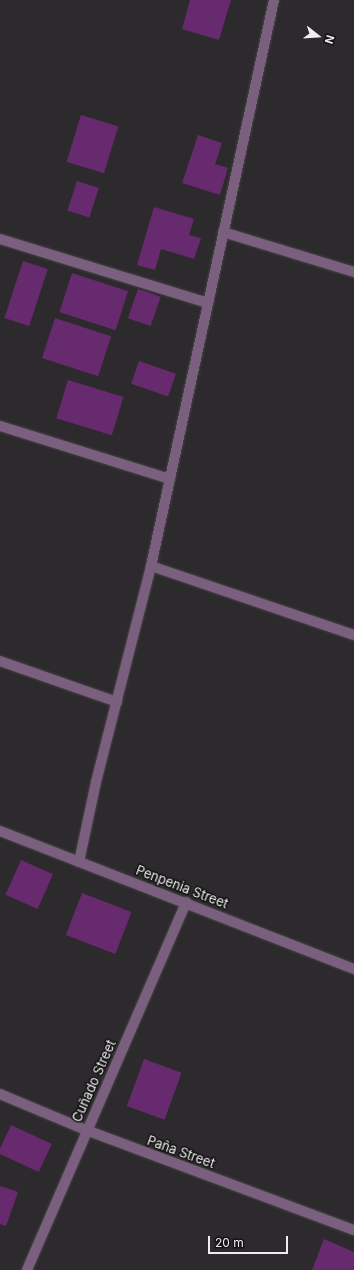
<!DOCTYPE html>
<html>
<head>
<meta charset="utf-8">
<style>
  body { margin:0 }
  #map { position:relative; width:354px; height:1270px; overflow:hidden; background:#2d2a2d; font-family:Inter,sans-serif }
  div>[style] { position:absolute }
  .building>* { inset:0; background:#682a6f; transform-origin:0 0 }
  .roads { filter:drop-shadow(0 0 1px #484548) drop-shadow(0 0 1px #484548) }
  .minor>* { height:10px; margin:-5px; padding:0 5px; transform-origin:5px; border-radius:5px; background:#7b5f7e }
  span { translate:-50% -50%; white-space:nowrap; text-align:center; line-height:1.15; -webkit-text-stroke:3px #141314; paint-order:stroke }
  .street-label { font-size:13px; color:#efedef }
  .north { position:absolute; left:298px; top:16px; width:40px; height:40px; -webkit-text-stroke:3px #141314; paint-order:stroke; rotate:107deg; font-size:11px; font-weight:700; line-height:16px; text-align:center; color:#efedef }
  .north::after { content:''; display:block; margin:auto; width:14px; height:18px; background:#efedef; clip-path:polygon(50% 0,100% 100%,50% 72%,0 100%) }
  .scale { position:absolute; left:208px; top:1236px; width:80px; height:18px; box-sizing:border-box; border:2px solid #efedef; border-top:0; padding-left:5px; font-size:12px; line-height:14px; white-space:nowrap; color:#efedef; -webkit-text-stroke:3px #141314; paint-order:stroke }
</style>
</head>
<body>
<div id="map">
  <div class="building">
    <i style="clip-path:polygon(190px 0,231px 0,219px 40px,182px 29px)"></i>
    <i style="left:81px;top:115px;width:39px;height:49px;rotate:17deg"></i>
    <i style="clip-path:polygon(198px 135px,222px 143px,215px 164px,228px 168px,220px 195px,182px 183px)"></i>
    <i style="left:77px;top:181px;width:23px;height:31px;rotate:18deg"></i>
    <i style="clip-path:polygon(154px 207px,194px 219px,189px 235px,201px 238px,194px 259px,161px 249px,155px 270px,137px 265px)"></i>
    <i style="left:23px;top:261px;width:26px;height:60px;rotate:18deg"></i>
    <i style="left:72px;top:273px;width:59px;height:41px;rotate:18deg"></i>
    <i style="left:138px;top:289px;width:24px;height:31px;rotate:19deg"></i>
    <i style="left:55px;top:318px;width:59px;height:42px;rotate:18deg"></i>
    <i style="left:139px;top:361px;width:39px;height:24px;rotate:19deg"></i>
    <i style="left:68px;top:380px;width:58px;height:40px;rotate:17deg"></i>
    <i style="left:21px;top:860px;width:35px;height:38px;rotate:24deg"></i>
    <i style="left:82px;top:893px;width:53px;height:45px;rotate:21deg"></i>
    <i style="left:144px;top:1059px;width:40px;height:50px;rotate:20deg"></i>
    <i style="left:11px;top:1125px;width:45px;height:31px;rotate:25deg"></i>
    <i style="clip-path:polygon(0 1186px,18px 1192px,6px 1226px,0 1224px)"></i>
    <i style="clip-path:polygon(324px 1239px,354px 1252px,354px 1270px,312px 1270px)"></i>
  </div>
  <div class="roads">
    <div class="minor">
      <i style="left:223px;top:232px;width:137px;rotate:17deg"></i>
      <i style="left:0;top:239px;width:218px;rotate:17.1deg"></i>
      <i style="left:0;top:426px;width:178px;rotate:17.3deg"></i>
      <i style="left:151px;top:566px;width:214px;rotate:18.8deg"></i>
      <i style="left:0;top:661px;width:124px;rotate:19.3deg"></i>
      <i style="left:0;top:831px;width:380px;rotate:21.3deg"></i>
      <i style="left:79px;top:862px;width:82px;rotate:-78deg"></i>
      <i style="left:96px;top:782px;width:223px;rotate:-75.7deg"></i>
      <i style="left:151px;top:566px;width:579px;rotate:-77.74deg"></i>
      <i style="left:0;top:1094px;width:93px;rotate:22.7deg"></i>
      <i style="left:86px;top:1130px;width:286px;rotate:20.5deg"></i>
      <i style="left:27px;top:1270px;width:401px;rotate:-66.6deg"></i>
    </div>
  </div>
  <div class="street-label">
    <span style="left:182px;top:887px;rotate:21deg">Penpenia Street</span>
    <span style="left:94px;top:1081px;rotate:-66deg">Cuñado Street</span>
    <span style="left:181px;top:1152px;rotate:20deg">Paña Street</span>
  </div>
  <div class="north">N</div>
  <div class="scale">20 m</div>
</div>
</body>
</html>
